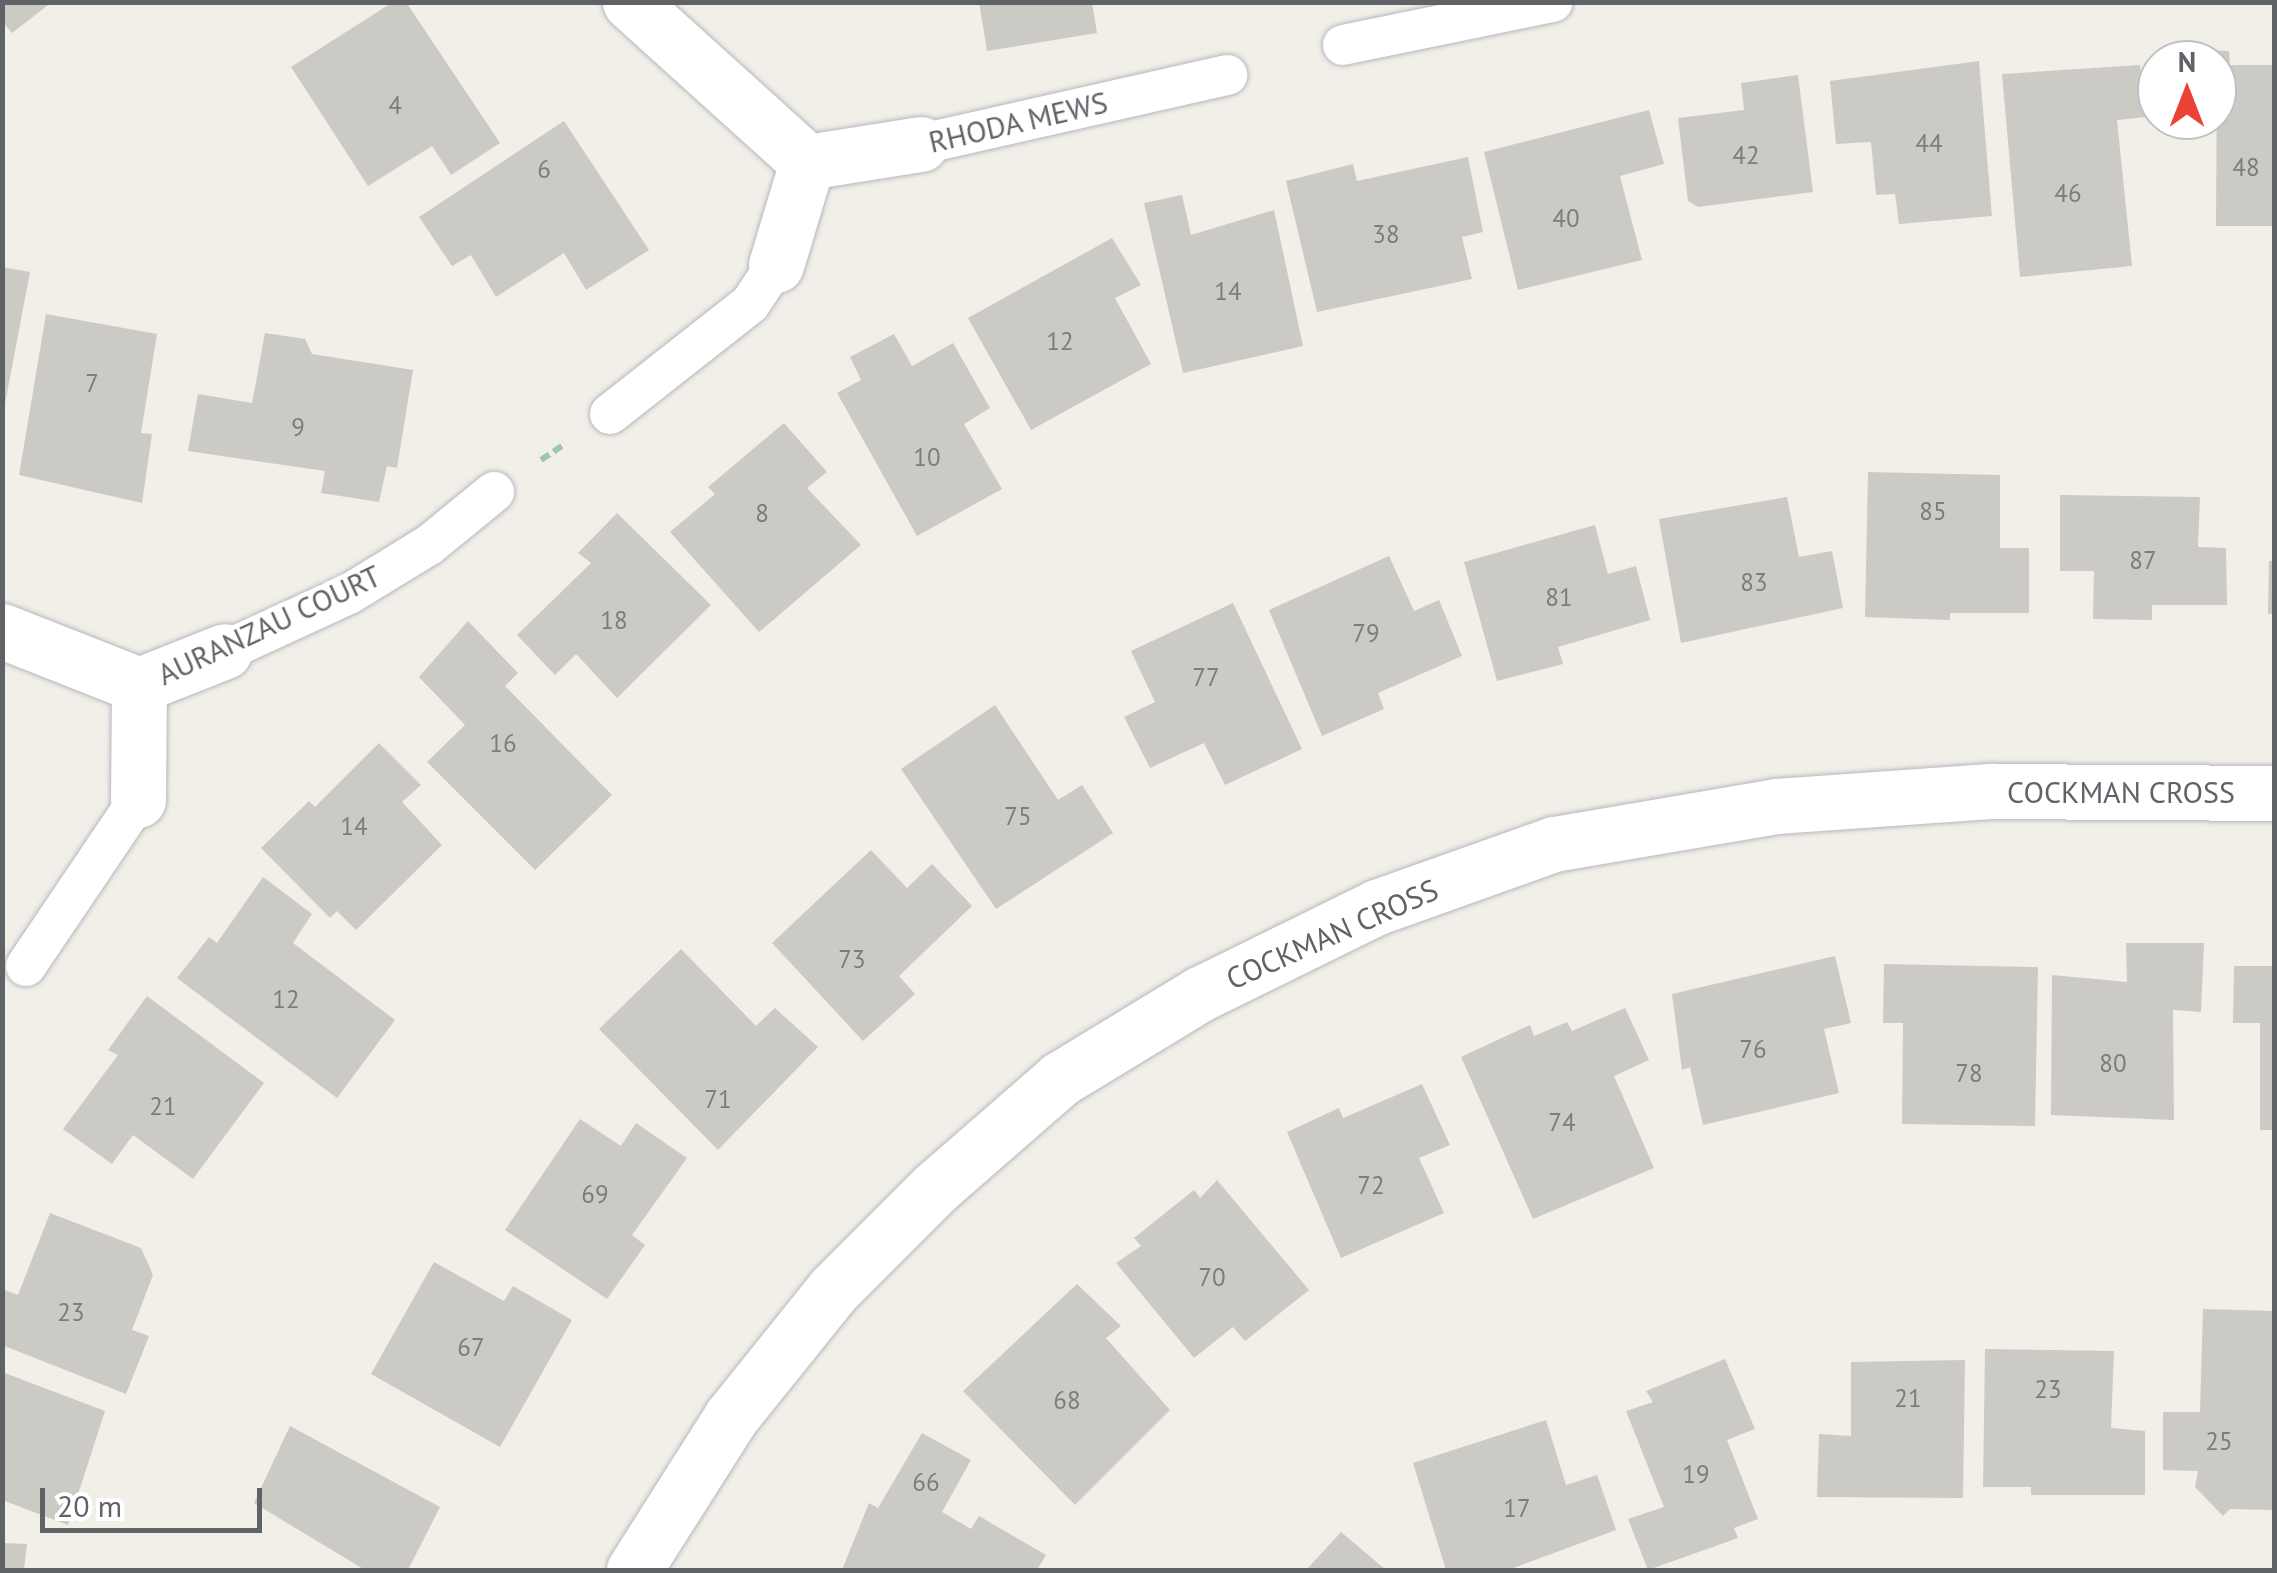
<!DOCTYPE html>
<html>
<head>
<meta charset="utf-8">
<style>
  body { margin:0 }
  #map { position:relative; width:2277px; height:1573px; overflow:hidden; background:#f1efe8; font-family:"PT Sans",sans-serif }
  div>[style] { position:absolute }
  .building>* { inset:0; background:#cccac5 }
  .path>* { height:6px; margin-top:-3px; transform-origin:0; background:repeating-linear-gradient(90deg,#9cc7a9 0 10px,transparent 0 15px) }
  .roads { filter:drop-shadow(0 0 2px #b5b8bc) drop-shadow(0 0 2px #b5b8bc) }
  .service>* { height:40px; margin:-20px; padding:0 20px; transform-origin:20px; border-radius:20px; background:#fff }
  .minor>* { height:55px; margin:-27.5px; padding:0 27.5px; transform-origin:27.5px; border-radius:27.5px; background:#fff }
  .tertiary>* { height:55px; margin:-27.5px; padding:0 27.5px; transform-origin:27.5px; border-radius:27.5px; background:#fff }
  span { translate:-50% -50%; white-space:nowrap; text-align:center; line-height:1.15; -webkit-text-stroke:9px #fff; paint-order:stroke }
  .number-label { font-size:25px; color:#7a7d7f }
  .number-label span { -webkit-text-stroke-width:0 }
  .street-label { font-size:30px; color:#5f6368 }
  .frame { position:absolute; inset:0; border:5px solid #5f6368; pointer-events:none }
  .north { position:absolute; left:2137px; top:40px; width:100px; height:100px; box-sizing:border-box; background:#fff; border:2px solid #bfc1c3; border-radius:50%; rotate:0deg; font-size:28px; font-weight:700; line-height:40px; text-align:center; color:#5f6368 }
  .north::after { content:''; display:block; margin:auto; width:35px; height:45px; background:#ea4335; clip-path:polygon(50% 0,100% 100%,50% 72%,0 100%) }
  .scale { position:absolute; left:40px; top:1488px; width:222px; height:45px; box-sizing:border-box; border:5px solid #5f6368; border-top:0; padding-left:12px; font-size:30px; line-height:35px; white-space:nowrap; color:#5f6368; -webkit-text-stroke:8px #fff; paint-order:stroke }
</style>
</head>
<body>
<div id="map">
  <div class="building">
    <i style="clip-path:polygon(2px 2px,52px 2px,12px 33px,2px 21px)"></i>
    <i style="clip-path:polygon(393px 2px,406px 2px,500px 143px,451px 175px,432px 146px,368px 186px,291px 67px)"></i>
    <i style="clip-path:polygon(979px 2px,1092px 2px,1097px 33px,987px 51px)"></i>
    <i style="clip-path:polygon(2185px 49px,2229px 51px,2230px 65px,2274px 65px,2274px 226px,2216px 226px,2217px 60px,2185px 60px)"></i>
    <i style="clip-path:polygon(1979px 61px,1992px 216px,1899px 224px,1895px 194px,1876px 195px,1871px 142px,1836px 144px,1830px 81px)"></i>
    <i style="clip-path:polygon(2140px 65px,2146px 117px,2117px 120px,2132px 266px,2020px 277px,2002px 74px)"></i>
    <i style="clip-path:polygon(1798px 75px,1813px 192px,1698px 207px,1688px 201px,1678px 118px,1744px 110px,1741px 83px)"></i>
    <i style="clip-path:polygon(1649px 110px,1664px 164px,1620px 176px,1642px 260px,1518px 290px,1484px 152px)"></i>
    <i style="clip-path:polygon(564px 121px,649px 250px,586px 290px,564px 253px,496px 297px,471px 255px,452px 266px,419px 217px)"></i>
    <i style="clip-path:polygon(1468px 157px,1483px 232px,1462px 237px,1472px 279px,1317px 312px,1286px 181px,1353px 164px,1357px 181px)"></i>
    <i style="clip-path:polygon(1182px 195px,1191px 235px,1274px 210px,1303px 346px,1183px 373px,1144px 203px)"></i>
    <i style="clip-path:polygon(1112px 238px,1141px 285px,1115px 298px,1151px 364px,1031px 430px,968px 318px)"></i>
    <i style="clip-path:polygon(2px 267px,30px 272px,4px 409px,2px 409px)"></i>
    <i style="clip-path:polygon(46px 314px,157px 334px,141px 433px,152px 434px,142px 503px,19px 475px)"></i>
    <i style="clip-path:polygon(265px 333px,305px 339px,312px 354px,413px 370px,397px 468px,387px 466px,379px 502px,321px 493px,325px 471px,188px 451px,198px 394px,252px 403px)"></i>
    <i style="clip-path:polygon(894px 334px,912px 366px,953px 343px,990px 408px,964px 424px,1002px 489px,917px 536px,837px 393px,861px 380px,850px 357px)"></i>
    <i style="clip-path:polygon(784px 423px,827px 472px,807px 488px,861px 545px,759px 632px,670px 532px,715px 494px,708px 487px)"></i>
    <i style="clip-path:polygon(1868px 472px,2000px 475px,2000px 548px,2029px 548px,2029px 613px,1950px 613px,1950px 620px,1865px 617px)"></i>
    <i style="clip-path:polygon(2060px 495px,2200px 497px,2198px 547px,2226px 548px,2227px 605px,2152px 605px,2152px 620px,2093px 619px,2094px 571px,2060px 571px)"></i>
    <i style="clip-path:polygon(1787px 497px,1799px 557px,1832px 551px,1843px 608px,1681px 643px,1659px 519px)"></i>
    <i style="clip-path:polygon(617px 513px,711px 605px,617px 698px,576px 654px,555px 675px,517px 635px,591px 563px,578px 553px)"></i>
    <i style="clip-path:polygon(1595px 525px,1608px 574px,1636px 566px,1650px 620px,1558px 647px,1563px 664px,1497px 681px,1464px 562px)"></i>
    <i style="clip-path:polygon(1389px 556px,1414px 611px,1439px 600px,1462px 656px,1378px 693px,1384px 709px,1322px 736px,1269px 610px)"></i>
    <i style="clip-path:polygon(2269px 561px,2274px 561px,2274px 614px,2268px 614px)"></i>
    <i style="clip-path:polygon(1233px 603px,1302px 749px,1225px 785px,1204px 743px,1150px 768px,1124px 717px,1155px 702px,1131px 651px)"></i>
    <i style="clip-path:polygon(468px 621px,518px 673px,505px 686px,612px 795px,535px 870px,427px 762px,465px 725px,419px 677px)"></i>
    <i style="clip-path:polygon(995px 705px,1058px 800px,1082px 785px,1113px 833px,996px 909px,901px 769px)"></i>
    <i style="clip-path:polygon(379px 743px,421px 785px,402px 802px,442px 845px,356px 930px,337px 911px,330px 918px,261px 848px,309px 801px,315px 807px)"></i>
    <i style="clip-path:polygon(871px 850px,907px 888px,932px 864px,972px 906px,899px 976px,915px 994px,863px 1041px,772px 943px)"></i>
    <i style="clip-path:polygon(263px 877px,312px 914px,293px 943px,395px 1020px,337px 1098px,177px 978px,209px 937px,217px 943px)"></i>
    <i style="clip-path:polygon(2126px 943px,2204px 943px,2201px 1012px,2173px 1010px,2174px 1120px,2051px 1115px,2052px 975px,2127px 982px)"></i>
    <i style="clip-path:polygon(681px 949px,756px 1026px,775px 1008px,818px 1047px,718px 1150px,599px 1029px)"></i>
    <i style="clip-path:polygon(1835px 956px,1851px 1023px,1824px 1029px,1839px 1093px,1703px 1125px,1690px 1067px,1682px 1070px,1672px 994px)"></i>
    <i style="clip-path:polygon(1884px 964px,2038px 967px,2035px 1126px,1902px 1124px,1903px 1023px,1883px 1023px)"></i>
    <i style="clip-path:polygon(2234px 966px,2274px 966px,2274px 1130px,2260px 1130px,2260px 1023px,2233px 1023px)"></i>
    <i style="clip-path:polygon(147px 996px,264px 1083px,193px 1179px,133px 1135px,112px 1164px,63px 1129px,118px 1055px,108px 1050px)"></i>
    <i style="clip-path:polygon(1625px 1008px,1649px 1060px,1614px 1076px,1654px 1168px,1533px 1219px,1461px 1057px,1530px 1025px,1534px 1036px,1567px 1022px,1572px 1031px)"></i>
    <i style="clip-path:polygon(1422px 1084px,1450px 1145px,1419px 1158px,1444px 1213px,1341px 1258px,1287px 1132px,1339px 1108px,1343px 1118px)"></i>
    <i style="clip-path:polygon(580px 1119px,621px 1146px,636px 1123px,687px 1158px,632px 1235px,645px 1245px,607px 1299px,505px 1230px)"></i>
    <i style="clip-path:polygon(1217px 1180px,1309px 1290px,1245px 1341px,1233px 1327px,1194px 1358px,1116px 1263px,1141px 1246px,1134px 1238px,1194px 1190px,1200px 1198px)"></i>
    <i style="clip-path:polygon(50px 1213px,141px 1248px,153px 1275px,132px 1330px,149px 1336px,126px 1394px,2px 1345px,2px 1289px,18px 1295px)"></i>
    <i style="clip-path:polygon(434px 1262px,504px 1301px,513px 1286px,572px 1320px,500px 1447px,371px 1374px)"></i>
    <i style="clip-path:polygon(1077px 1284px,1121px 1326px,1106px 1338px,1170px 1410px,1075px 1505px,963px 1391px)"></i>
    <i style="clip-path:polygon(2203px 1309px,2274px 1311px,2274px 1510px,2230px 1509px,2223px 1516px,2195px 1487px,2198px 1471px,2163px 1470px,2163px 1412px,2200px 1412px)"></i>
    <i style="clip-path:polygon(1985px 1349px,2114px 1351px,2111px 1428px,2145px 1431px,2145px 1495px,2031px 1495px,2031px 1487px,1983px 1487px)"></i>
    <i style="clip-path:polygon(1725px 1359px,1755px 1429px,1727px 1440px,1758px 1519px,1734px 1528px,1738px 1538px,1648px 1570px,1628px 1519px,1664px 1507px,1626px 1411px,1653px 1402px,1646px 1391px)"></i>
    <i style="clip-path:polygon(1965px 1360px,1963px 1498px,1817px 1497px,1819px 1434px,1851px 1436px,1851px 1362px)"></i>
    <i style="clip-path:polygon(2px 1372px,105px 1411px,68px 1525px,2px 1500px)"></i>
    <i style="clip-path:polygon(1546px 1420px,1566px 1485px,1597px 1475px,1616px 1530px,1508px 1570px,1446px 1570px,1413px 1463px)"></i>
    <i style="clip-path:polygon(290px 1426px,440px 1507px,408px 1570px,365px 1570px,254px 1503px)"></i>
    <i style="clip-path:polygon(922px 1433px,971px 1460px,942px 1512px,971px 1529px,979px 1516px,1046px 1555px,1037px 1570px,842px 1570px,869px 1503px,878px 1508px)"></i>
    <i style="clip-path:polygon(1341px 1532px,1386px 1570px,1306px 1570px)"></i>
    <i style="clip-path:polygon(2px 1543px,27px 1544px,24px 1570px,2px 1570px)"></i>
  </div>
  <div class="path">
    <i style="left:541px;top:460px;width:27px;rotate:-34deg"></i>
  </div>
  <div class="roads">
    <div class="service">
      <i style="left:1343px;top:45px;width:214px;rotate:-11.6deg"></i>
      <i style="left:921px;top:144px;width:314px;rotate:-12.7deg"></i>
      <i style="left:610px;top:414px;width:178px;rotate:-38.2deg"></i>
      <i style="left:750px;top:304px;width:47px;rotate:-56.3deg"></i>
      <i style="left:225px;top:651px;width:136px;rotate:-24.7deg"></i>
      <i style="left:349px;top:594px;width:94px;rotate:-31.5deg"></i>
      <i style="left:429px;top:545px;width:84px;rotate:-39.2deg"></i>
      <i style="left:26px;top:966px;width:200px;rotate:-56deg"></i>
    </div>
    <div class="minor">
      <i style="left:630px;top:2px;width:239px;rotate:42.1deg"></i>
      <i style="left:776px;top:265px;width:108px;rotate:-73.2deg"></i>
      <i style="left:807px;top:162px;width:115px;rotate:-9deg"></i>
      <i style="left:2px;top:631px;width:147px;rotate:21.5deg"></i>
      <i style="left:138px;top:800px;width:115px;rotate:-89.5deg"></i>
      <i style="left:139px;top:685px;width:92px;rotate:-21.6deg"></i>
    </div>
    <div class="tertiary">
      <i style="left:634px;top:1570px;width:181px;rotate:-57.6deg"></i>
      <i style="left:731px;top:1417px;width:163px;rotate:-51.2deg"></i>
      <i style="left:833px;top:1290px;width:143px;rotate:-45deg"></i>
      <i style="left:934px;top:1189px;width:167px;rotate:-41.1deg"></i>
      <i style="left:1060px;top:1079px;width:164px;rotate:-31.3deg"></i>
      <i style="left:1200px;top:994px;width:197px;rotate:-26.2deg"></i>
      <i style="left:1377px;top:907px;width:188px;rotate:-19.6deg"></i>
      <i style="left:1554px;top:844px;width:225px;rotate:-9.7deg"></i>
      <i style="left:1776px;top:806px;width:218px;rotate:-4deg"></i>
      <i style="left:1993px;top:791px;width:281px;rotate:0.4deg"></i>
    </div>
  </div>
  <div class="number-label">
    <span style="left:395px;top:105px">4</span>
    <span style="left:1929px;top:143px">44</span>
    <span style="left:1746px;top:155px">42</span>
    <span style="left:2246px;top:167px">48</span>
    <span style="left:544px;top:169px">6</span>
    <span style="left:2068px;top:193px">46</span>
    <span style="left:1566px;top:218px">40</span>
    <span style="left:1386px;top:234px">38</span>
    <span style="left:1228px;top:291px">14</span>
    <span style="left:1060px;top:341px">12</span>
    <span style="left:92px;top:383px">7</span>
    <span style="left:298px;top:427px">9</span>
    <span style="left:927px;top:457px">10</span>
    <span style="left:1933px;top:511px">85</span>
    <span style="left:762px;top:513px">8</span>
    <span style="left:2143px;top:560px">87</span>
    <span style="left:1754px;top:582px">83</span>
    <span style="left:1559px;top:597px">81</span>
    <span style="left:614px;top:620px">18</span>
    <span style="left:1366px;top:633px">79</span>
    <span style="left:1206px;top:677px">77</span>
    <span style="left:503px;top:743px">16</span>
    <span style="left:1018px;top:816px">75</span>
    <span style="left:354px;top:826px">14</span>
    <span style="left:852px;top:959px">73</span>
    <span style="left:286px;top:999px">12</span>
    <span style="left:1753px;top:1049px">76</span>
    <span style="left:2113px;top:1063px">80</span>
    <span style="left:1969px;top:1073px">78</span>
    <span style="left:718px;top:1099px">71</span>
    <span style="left:163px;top:1106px">21</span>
    <span style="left:1562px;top:1122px">74</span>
    <span style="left:1371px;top:1185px">72</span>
    <span style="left:595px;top:1194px">69</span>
    <span style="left:1212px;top:1277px">70</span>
    <span style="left:71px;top:1312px">23</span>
    <span style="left:471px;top:1347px">67</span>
    <span style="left:2048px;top:1389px">23</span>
    <span style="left:1908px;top:1398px">21</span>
    <span style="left:1067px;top:1400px">68</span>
    <span style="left:2219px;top:1441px">25</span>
    <span style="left:1696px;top:1474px">19</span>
    <span style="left:926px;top:1482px">66</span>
    <span style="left:1517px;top:1508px">17</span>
  </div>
  <div class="street-label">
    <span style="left:1018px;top:122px;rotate:-13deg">RHODA MEWS</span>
    <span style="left:269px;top:625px;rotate:-25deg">AURANZAU COURT</span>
    <span style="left:2121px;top:792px">COCKMAN CROSS</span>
    <span style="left:1332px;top:934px;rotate:-24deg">COCKMAN CROSS</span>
  </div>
  <div class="frame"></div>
  <div class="north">N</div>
  <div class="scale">20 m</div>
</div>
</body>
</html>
